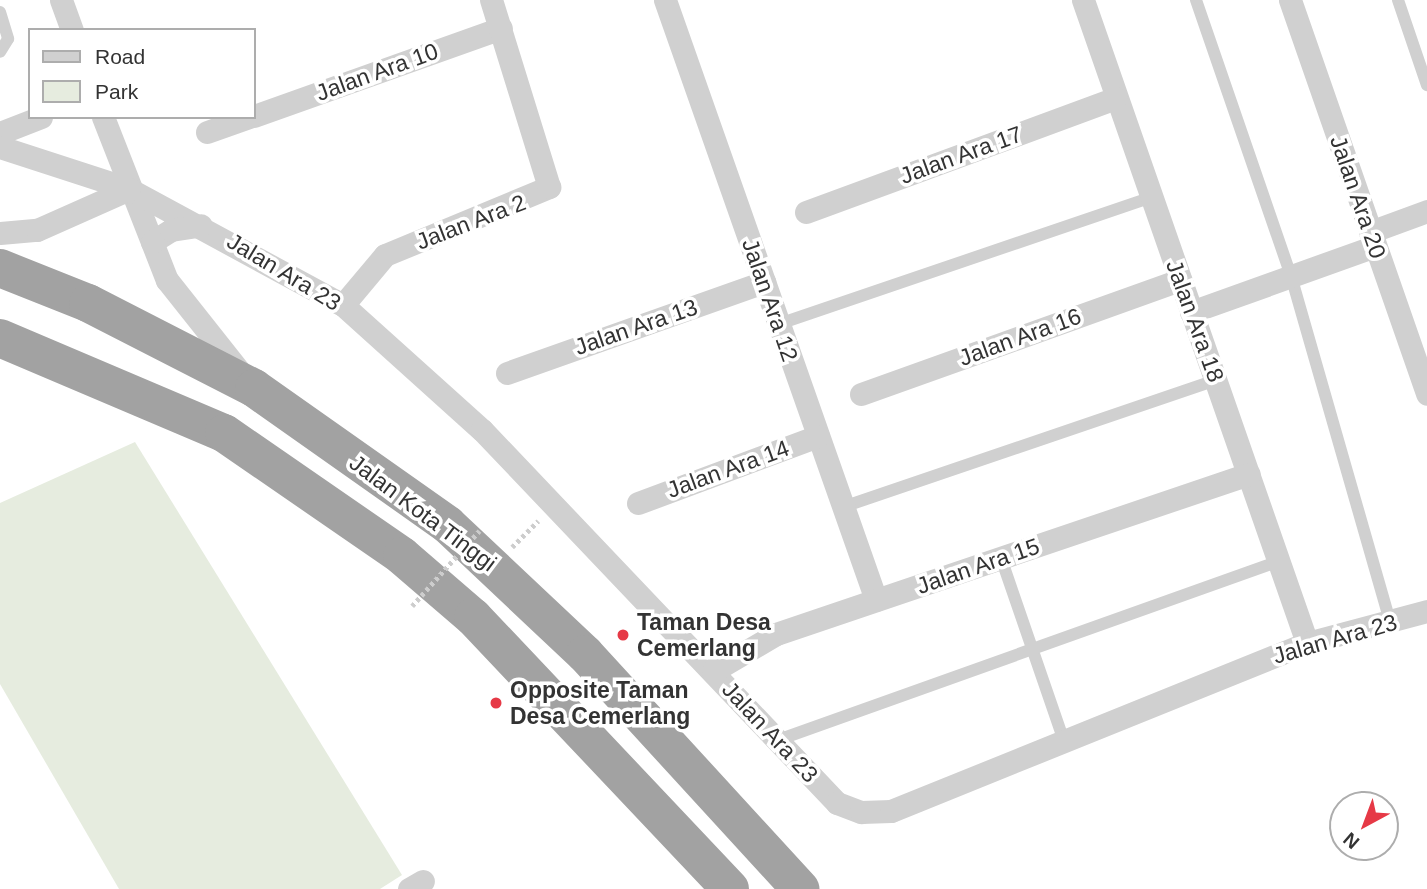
<!DOCTYPE html>
<html>
<head>
<meta charset="utf-8">
<style>
  body { margin:0 }
  #map { position:relative; width:1427px; height:889px; overflow:hidden; background:#fff; font-family:Helvetica,sans-serif }
  div>[style] { position:absolute }
  .green>* { inset:0; background:#e6ecdf }
  .path>* { height:4.5px; margin-top:-2.25px; transform-origin:0; background:repeating-linear-gradient(90deg,#cdcdcd 0 3.5px,transparent 0 7px) }
  .service>* { height:12px; margin:-6px; padding:0 6px; transform-origin:6px; border-radius:6px; background:#d0d0d0 }
  .minor>* { height:23px; margin:-11.5px; padding:0 11.5px; transform-origin:11.5px; border-radius:11.5px; background:#d0d0d0 }
  .trunk>* { height:38px; margin:-19px; padding:0 19px; transform-origin:19px; border-radius:19px; background:#a2a2a2 }
  .path-bridge>* { height:4.5px; margin-top:-2.25px; transform-origin:0; background:repeating-linear-gradient(90deg,#cdcdcd 0 3.5px,transparent 0 7px) }
  .dots>* { width:19px; height:19px; translate:-50% -50%; box-sizing:border-box; border:4px solid #fff; border-radius:50% }
  span { translate:-50% -50%; white-space:nowrap; text-align:center; line-height:1.15; -webkit-text-stroke:7px #fff; paint-order:stroke }
  .street-label { font-size:23px; color:#333 }
  .poi-label { font-size:23px; color:#333; font-weight:700 }
  .left { translate:0 -50%; text-align:left }
  .legend { position:absolute; left:28px; top:28px; width:228px; height:91px; box-sizing:border-box; background:#fff; border:2px solid #adadad; margin:0; padding:9px 12px; list-style:none; font-size:21px; color:#333 }
  .legend li { display:flex; align-items:center; gap:14px; height:35px }
  .legend b { width:35px; border:2px solid #adadad }
  .north { position:absolute; left:1329px; top:791px; width:70px; height:70px; box-sizing:border-box; background:#fff; border:2px solid #adadad; border-radius:50%; rotate:221deg; font-size:19px; font-weight:700; line-height:28px; text-align:center; color:#333 }
  .north::after { content:''; display:block; margin:auto; width:24px; height:32px; background:#e63946; clip-path:polygon(50% 0,100% 100%,50% 72%,0 100%) }
</style>
</head>
<body>
<div id="map">
  <div class="green">
    <i style="clip-path:polygon(135px 442px,402px 875px,380px 889px,119px 889px,0 684px,0 503px)"></i>
  </div>
  <div class="path">
    <i style="left:512px;top:547px;width:37px;rotate:-45deg"></i>
  </div>
  <div class="service">
    <i style="left:1196px;top:0;width:292px;rotate:71deg"></i>
    <i style="left:1291px;top:276px;width:362px;rotate:74deg"></i>
    <i style="left:1398px;top:0;width:90px;rotate:71.2deg"></i>
    <i style="left:0;top:12px;width:28px;rotate:73deg"></i>
    <i style="left:8px;top:39px;width:15px;rotate:122deg"></i>
    <i style="left:779px;top:324px;width:393px;rotate:-18.8deg"></i>
    <i style="left:843px;top:507px;width:394px;rotate:-18.8deg"></i>
    <i style="left:1001px;top:558px;width:194px;rotate:71deg"></i>
    <i style="left:778px;top:740px;width:532px;rotate:-19.66deg"></i>
  </div>
  <div class="minor">
    <i style="left:61px;top:0;width:32px;rotate:70deg"></i>
    <i style="left:665px;top:0;width:636px;rotate:70.62deg"></i>
    <i style="left:1083px;top:0;width:681px;rotate:70.79deg"></i>
    <i style="left:1290px;top:0;width:417px;rotate:70.8deg"></i>
    <i style="left:254px;top:116px;width:262px;rotate:-19.6deg"></i>
    <i style="left:103px;top:117px;width:175px;rotate:68.6deg"></i>
    <i style="left:167px;top:280px;width:116px;rotate:51.6deg"></i>
    <i style="left:207px;top:132px;width:45px;rotate:-19.7deg"></i>
    <i style="left:0;top:133px;width:44px;rotate:-21.3deg"></i>
    <i style="left:0;top:147px;width:136px;rotate:18deg"></i>
    <i style="left:129px;top:189px;width:243px;rotate:28.5deg"></i>
    <i style="left:343px;top:305px;width:187px;rotate:42deg"></i>
    <i style="left:482px;top:430px;width:515px;rotate:46.42deg"></i>
    <i style="left:837px;top:803px;width:26px;rotate:21deg"></i>
    <i style="left:861px;top:812px;width:30px;rotate:-2deg"></i>
    <i style="left:891px;top:811px;width:449px;rotate:-22deg"></i>
    <i style="left:1307px;top:643px;width:124px;rotate:-14.9deg"></i>
    <i style="left:806px;top:212px;width:330px;rotate:-20.2deg"></i>
    <i style="left:1370px;top:232px;width:61px;rotate:-20.2deg"></i>
    <i style="left:0;top:233px;width:37px;rotate:-5deg"></i>
    <i style="left:37px;top:230px;width:101px;rotate:-24deg"></i>
    <i style="left:152px;top:242px;width:22px;rotate:-32deg"></i>
    <i style="left:171px;top:230px;width:30px;rotate:-9deg"></i>
    <i style="left:343px;top:305px;width:65px;rotate:-50deg"></i>
    <i style="left:385px;top:255px;width:178px;rotate:-22.5deg"></i>
    <i style="left:549px;top:187px;width:196px;rotate:-107.2deg"></i>
    <i style="left:1191px;top:312px;width:195px;rotate:-19.7deg"></i>
    <i style="left:507px;top:373px;width:273px;rotate:-19.5deg"></i>
    <i style="left:861px;top:394px;width:339px;rotate:-19.7deg"></i>
    <i style="left:638px;top:503px;width:192px;rotate:-20.4deg"></i>
    <i style="left:713px;top:671px;width:73px;rotate:-30.4deg"></i>
    <i style="left:776px;top:634px;width:499px;rotate:-18.7deg"></i>
    <i style="left:409px;top:889px;width:16px;rotate:-30deg"></i>
  </div>
  <div class="trunk">
    <i style="left:0;top:268px;width:95px;rotate:21.7deg"></i>
    <i style="left:88px;top:303px;width:186px;rotate:27.1deg"></i>
    <i style="left:254px;top:388px;width:237px;rotate:35.2deg"></i>
    <i style="left:448px;top:525px;width:188px;rotate:43.3deg"></i>
    <i style="left:585px;top:654px;width:319px;rotate:47.5deg"></i>
    <i style="left:0;top:338px;width:243px;rotate:23deg"></i>
    <i style="left:224px;top:433px;width:216px;rotate:34.6deg"></i>
    <i style="left:402px;top:556px;width:94px;rotate:40.7deg"></i>
    <i style="left:473px;top:617px;width:374px;rotate:46.6deg"></i>
  </div>
  <div class="path-bridge">
    <i style="left:412px;top:606px;width:101px;rotate:-48.2deg"></i>
  </div>
  <div class="dots">
    <i style="left:623px;top:635px;background:#e63946"></i>
    <i style="left:496px;top:703px;background:#e63946"></i>
  </div>
  <div class="street-label">
    <span style="left:377px;top:72px;rotate:-20deg">Jalan Ara 10</span>
    <span style="left:961px;top:155px;rotate:-20deg">Jalan Ara 17</span>
    <span style="left:1358px;top:197px;rotate:71deg">Jalan Ara 20</span>
    <span style="left:471px;top:222px;rotate:-21deg">Jalan Ara 2</span>
    <span style="left:284px;top:272px;rotate:31deg">Jalan Ara 23</span>
    <span style="left:770px;top:300px;rotate:71deg">Jalan Ara 12</span>
    <span style="left:1195px;top:321px;rotate:70deg">Jalan Ara 18</span>
    <span style="left:636px;top:327px;rotate:-19deg">Jalan Ara 13</span>
    <span style="left:1020px;top:337px;rotate:-20deg">Jalan Ara 16</span>
    <span style="left:728px;top:469px;rotate:-20deg">Jalan Ara 14</span>
    <span style="left:423px;top:513px;rotate:37deg">Jalan Kota Tinggi</span>
    <span style="left:978px;top:566px;rotate:-19deg">Jalan Ara 15</span>
    <span style="left:1335px;top:639px;rotate:-16deg">Jalan Ara 23</span>
    <span style="left:770px;top:732px;rotate:47deg">Jalan Ara 23</span>
  </div>
  <div class="poi-label">
    <span class="left" style="left:637px;top:635px">Taman Desa<br>Cemerlang</span>
    <span class="left" style="left:510px;top:703px">Opposite Taman<br>Desa Cemerlang</span>
  </div>
  <ul class="legend">
  <li><b style="height:9px;background:#d0d0d0"></b>Road</li>
  <li><b style="height:19px;background:#e6ecdf"></b>Park</li>
  </ul>
  <div class="north">N</div>
</div>
</body>
</html>
